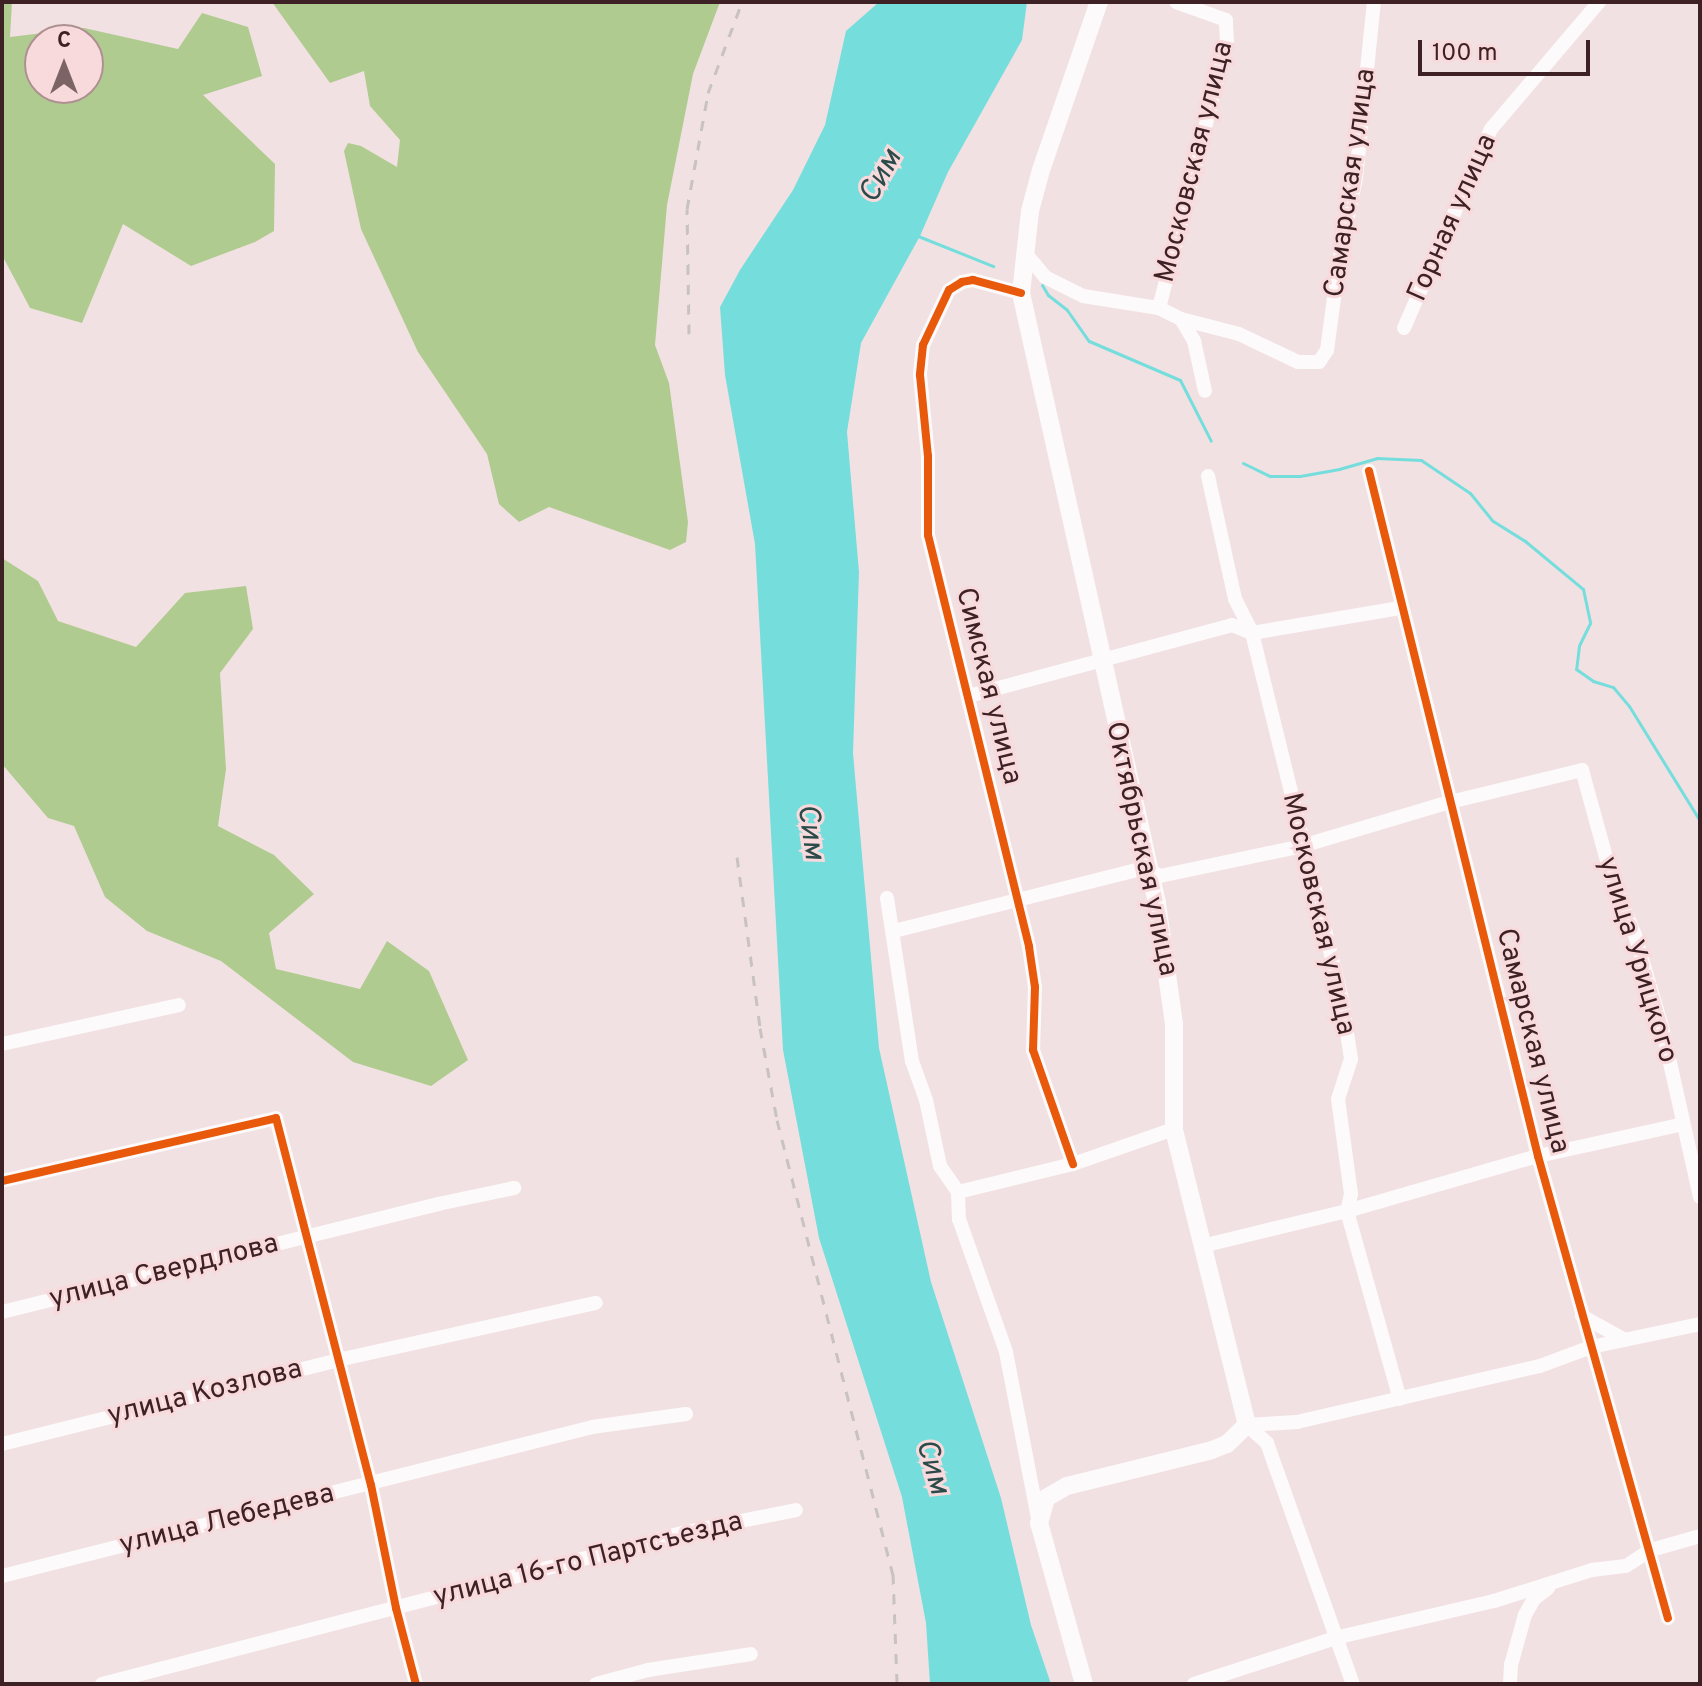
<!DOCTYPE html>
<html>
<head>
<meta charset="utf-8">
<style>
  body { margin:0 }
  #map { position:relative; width:1702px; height:1686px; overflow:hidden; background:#f2e1e2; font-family:Overpass,sans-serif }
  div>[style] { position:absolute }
  .forest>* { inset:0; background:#b0cb8f }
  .water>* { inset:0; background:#75dedd }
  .stream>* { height:3px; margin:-1.5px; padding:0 1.5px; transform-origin:1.5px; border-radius:1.5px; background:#75dedd }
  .minor>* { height:14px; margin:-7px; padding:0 7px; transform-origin:7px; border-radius:7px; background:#fdfafb }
  .major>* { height:18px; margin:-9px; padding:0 9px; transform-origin:9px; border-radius:9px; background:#fdfafb }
  .rail>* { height:3px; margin-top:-1.5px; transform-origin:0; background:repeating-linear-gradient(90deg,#c8c2c3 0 10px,transparent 0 20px) }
  .cycleway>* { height:8px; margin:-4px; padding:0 4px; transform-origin:4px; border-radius:4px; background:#e8590c }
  span { translate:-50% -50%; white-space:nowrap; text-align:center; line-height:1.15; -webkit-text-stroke:6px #f9dadc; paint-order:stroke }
  .street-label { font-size:28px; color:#3d2124 }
  .water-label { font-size:30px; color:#2b4b4a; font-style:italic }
  .frame { position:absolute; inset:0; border:4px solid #3d2124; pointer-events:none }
  .north { position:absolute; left:24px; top:24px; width:80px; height:80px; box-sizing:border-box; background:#f9dadc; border:2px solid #ae9092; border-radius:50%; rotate:0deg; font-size:22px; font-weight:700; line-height:32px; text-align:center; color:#3d2124 }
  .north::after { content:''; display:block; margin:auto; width:28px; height:36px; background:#7c6466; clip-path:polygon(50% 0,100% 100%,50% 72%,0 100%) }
  .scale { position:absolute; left:1418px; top:40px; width:172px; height:36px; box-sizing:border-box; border:4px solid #3d2124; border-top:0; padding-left:10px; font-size:24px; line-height:28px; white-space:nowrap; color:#3d2124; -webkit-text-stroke:6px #f9dadc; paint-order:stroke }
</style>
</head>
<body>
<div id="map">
  <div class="forest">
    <i style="clip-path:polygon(evenodd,2px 2px,12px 2px,10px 37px,84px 28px,178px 49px,202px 13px,248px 27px,262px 76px,203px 95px,275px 164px,274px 231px,255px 242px,191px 266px,123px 224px,82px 323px,30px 308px,2px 255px,2px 2px,40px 40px,88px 40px,88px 88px,40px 88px,40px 40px)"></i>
    <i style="clip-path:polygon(272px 2px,720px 2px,693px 74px,667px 205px,655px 345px,669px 383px,688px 522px,686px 542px,670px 550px,549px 507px,519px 522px,499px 504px,487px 454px,418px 352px,361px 229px,344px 151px,348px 143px,361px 146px,397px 167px,400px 140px,370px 106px,364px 71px,330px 83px)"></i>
    <i style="clip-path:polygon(2px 558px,38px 581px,58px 621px,136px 647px,185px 593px,246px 586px,253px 629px,220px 673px,226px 769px,218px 826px,274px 855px,314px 894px,269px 933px,276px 969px,360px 989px,387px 941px,429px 971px,468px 1060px,431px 1086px,353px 1062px,221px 961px,147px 931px,105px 897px,74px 826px,48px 818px,2px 764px)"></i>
  </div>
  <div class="water">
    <i style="clip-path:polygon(879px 2px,1027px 2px,1022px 40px,948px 172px,920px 236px,861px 343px,847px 432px,859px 572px,853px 753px,879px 1048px,931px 1282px,1001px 1498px,1031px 1625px,1051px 1684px,930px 1684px,926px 1623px,902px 1497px,819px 1238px,783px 1050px,755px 544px,725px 375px,720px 307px,740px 270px,793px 190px,825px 125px,846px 31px)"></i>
  </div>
  <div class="stream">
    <i style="left:918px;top:236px;width:81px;rotate:21.8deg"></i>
    <i style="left:1042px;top:285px;width:12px;rotate:59deg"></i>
    <i style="left:1048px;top:295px;width:24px;rotate:38deg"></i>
    <i style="left:1067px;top:310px;width:38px;rotate:55deg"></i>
    <i style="left:1089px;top:341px;width:99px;rotate:23.2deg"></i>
    <i style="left:1180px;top:380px;width:68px;rotate:63.1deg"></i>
    <i style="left:1243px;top:463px;width:30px;rotate:26deg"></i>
    <i style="left:1270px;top:476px;width:30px"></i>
    <i style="left:1300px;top:476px;width:40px;rotate:-10deg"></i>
    <i style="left:1339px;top:469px;width:40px;rotate:-16deg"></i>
    <i style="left:1377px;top:458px;width:44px;rotate:2.6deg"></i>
    <i style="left:1421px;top:460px;width:59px;rotate:34deg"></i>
    <i style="left:1470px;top:493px;width:36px;rotate:51deg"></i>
    <i style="left:1493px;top:521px;width:38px;rotate:32deg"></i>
    <i style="left:1525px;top:541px;width:75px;rotate:39.6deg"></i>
    <i style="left:1583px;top:589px;width:35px;rotate:78deg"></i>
    <i style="left:1590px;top:623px;width:25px;rotate:116deg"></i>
    <i style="left:1579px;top:646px;width:23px;rotate:97deg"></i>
    <i style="left:1576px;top:669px;width:21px;rotate:35deg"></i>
    <i style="left:1593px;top:681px;width:21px;rotate:17deg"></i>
    <i style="left:1613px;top:687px;width:25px;rotate:50deg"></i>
    <i style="left:1629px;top:706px;width:135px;rotate:58.3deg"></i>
  </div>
  <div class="minor">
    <i style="left:1026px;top:254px;width:30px;rotate:50deg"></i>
    <i style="left:1045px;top:277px;width:42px;rotate:26.6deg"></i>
    <i style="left:1083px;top:296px;width:77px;rotate:9deg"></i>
    <i style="left:1159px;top:308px;width:25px;rotate:27deg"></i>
    <i style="left:1181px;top:319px;width:60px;rotate:14.5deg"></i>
    <i style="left:1239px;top:334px;width:65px;rotate:25.4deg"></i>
    <i style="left:1298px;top:362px;width:21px"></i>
    <i style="left:1319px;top:362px;width:14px;rotate:-56deg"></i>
    <i style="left:1327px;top:350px;width:90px;rotate:-82.3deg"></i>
    <i style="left:1339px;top:261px;width:85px;rotate:-78.4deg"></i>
    <i style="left:1356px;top:178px;width:177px;rotate:-84.2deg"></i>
    <i style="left:1021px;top:293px;width:50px;rotate:-164.8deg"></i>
    <i style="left:973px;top:280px;width:11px;rotate:170deg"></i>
    <i style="left:962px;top:282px;width:15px;rotate:148deg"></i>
    <i style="left:949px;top:290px;width:61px;rotate:115.3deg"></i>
    <i style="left:923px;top:345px;width:30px;rotate:96deg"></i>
    <i style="left:920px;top:375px;width:81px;rotate:84.4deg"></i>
    <i style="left:928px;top:456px;width:79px;rotate:90deg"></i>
    <i style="left:928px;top:535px;width:424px;rotate:76.2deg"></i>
    <i style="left:1029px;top:947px;width:40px;rotate:81.5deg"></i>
    <i style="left:1035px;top:987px;width:63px;rotate:91.8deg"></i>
    <i style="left:1033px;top:1050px;width:121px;rotate:70.7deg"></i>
    <i style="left:1159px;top:308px;width:275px;rotate:-75.7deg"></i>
    <i style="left:1227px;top:42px;width:22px;rotate:-93deg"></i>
    <i style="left:1226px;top:20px;width:53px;rotate:-160.2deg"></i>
    <i style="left:1181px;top:319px;width:26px;rotate:59deg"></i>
    <i style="left:1194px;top:341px;width:51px;rotate:77.6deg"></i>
    <i style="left:1404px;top:328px;width:217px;rotate:-66.4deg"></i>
    <i style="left:1491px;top:129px;width:167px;rotate:-49.6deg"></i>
    <i style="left:1369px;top:471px;width:706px;rotate:76.14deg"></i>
    <i style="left:1538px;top:1156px;width:480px;rotate:74.3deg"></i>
    <i style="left:1208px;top:476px;width:126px;rotate:77.6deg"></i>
    <i style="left:1235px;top:599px;width:38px;rotate:63deg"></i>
    <i style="left:1252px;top:633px;width:378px;rotate:76.2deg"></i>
    <i style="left:1342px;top:1000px;width:60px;rotate:81.3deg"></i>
    <i style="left:1351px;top:1059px;width:42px;rotate:108deg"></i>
    <i style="left:1338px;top:1099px;width:96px;rotate:82.2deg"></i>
    <i style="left:1351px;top:1194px;width:17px;rotate:103deg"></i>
    <i style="left:1347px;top:1211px;width:195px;rotate:74.3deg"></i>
    <i style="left:969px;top:696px;width:272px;rotate:-15.1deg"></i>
    <i style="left:1232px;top:625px;width:22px;rotate:22deg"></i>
    <i style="left:1252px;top:633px;width:150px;rotate:-9.6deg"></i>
    <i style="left:887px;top:898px;width:165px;rotate:81.3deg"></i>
    <i style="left:912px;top:1061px;width:41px;rotate:70.3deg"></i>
    <i style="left:926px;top:1100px;width:67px;rotate:78deg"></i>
    <i style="left:940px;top:1166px;width:32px;rotate:55deg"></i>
    <i style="left:958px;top:1192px;width:27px;rotate:88deg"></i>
    <i style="left:959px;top:1219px;width:141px;rotate:70.5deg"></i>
    <i style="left:1006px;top:1352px;width:174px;rotate:79.1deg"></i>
    <i style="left:894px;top:931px;width:259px;rotate:-14.1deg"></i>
    <i style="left:1145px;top:868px;width:17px;rotate:28deg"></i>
    <i style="left:1160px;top:876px;width:145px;rotate:-11.9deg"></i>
    <i style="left:1302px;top:846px;width:154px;rotate:-16.6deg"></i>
    <i style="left:1450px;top:802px;width:136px;rotate:-13.6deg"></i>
    <i style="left:1582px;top:770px;width:109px;rotate:74.6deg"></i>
    <i style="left:1611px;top:875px;width:65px;rotate:68.2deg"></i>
    <i style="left:1635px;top:935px;width:96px;rotate:73.6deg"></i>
    <i style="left:1662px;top:1027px;width:174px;rotate:77.4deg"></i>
    <i style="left:2px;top:1044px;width:181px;rotate:-12.4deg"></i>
    <i style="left:2px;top:1181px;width:281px;rotate:-12.9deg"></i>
    <i style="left:276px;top:1118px;width:379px;rotate:75.5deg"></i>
    <i style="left:371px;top:1485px;width:126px;rotate:78.5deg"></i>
    <i style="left:396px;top:1608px;width:79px;rotate:75.3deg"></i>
    <i style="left:958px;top:1192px;width:118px;rotate:-13.7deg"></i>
    <i style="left:1073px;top:1164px;width:107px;rotate:-19.1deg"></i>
    <i style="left:1202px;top:1246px;width:149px;rotate:-13.6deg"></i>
    <i style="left:1347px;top:1211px;width:199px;rotate:-16.1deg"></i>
    <i style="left:1538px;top:1156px;width:148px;rotate:-12.4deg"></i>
    <i style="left:2px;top:1312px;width:449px;rotate:-13.9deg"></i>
    <i style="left:438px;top:1204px;width:78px;rotate:-11.9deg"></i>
    <i style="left:1582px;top:1316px;width:49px;rotate:29.2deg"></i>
    <i style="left:1247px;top:1425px;width:50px;rotate:-3.4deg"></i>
    <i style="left:1297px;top:1422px;width:249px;rotate:-13deg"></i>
    <i style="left:1540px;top:1366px;width:54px;rotate:-20.4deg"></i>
    <i style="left:1591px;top:1347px;width:111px;rotate:-11.9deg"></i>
    <i style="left:1247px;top:1425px;width:27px;rotate:42deg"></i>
    <i style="left:1267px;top:1443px;width:256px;rotate:70.4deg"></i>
    <i style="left:2px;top:1444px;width:346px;rotate:-14deg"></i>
    <i style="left:338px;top:1360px;width:264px;rotate:-12.5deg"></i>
    <i style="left:2px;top:1576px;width:609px;rotate:-14.17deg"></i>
    <i style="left:592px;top:1427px;width:95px;rotate:-7.9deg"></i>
    <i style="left:102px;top:1684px;width:603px;rotate:-14.59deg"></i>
    <i style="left:686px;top:1532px;width:112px;rotate:-11.3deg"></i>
    <i style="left:596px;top:1684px;width:54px;rotate:-15.1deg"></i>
    <i style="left:648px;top:1670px;width:104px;rotate:-8.8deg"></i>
    <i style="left:1194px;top:1684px;width:152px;rotate:-18deg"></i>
    <i style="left:1339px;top:1637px;width:159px;rotate:-13.1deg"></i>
    <i style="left:1494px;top:1601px;width:103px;rotate:-17.6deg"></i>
    <i style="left:1592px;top:1570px;width:34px;rotate:-7deg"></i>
    <i style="left:1626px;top:1566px;width:30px;rotate:-33deg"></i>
    <i style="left:1651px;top:1550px;width:51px;rotate:-15.9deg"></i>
    <i style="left:1510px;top:1684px;width:19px;rotate:-87deg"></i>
    <i style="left:1511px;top:1665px;width:52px;rotate:-74.4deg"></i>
    <i style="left:1525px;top:1615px;width:18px;rotate:-61deg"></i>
    <i style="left:1534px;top:1599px;width:18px;rotate:-38deg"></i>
  </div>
  <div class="major">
    <i style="left:1084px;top:1684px;width:167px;rotate:-105.6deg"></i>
    <i style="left:1039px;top:1523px;width:26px;rotate:-74deg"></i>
    <i style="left:1046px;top:1498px;width:24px;rotate:-30deg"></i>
    <i style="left:1067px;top:1486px;width:149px;rotate:-13.9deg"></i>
    <i style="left:1212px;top:1450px;width:16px;rotate:-22deg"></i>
    <i style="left:1227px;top:1444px;width:28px;rotate:-44deg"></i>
    <i style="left:1247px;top:1425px;width:305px;rotate:-103.9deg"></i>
    <i style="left:1174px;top:1129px;width:105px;rotate:-90deg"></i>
    <i style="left:1174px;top:1024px;width:122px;rotate:-98deg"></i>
    <i style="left:1157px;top:903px;width:625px;rotate:-102.57deg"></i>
    <i style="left:1021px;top:293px;width:82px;rotate:-83.7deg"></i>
    <i style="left:1030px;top:211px;width:42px;rotate:-75deg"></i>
    <i style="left:1041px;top:170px;width:178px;rotate:-71deg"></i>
  </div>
  <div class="rail">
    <i style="left:689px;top:334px;width:125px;rotate:-90.9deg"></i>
    <i style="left:687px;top:209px;width:118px;rotate:-79.7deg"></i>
    <i style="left:708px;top:93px;width:97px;rotate:-69.5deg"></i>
    <i style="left:737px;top:857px;width:173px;rotate:82.3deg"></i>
    <i style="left:760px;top:1028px;width:94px;rotate:79.5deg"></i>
    <i style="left:777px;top:1120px;width:469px;rotate:75.7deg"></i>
    <i style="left:893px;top:1574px;width:110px;rotate:87.9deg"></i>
  </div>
  <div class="cycleway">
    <i style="left:1021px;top:293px;width:50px;rotate:-164.8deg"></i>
    <i style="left:973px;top:280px;width:11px;rotate:170deg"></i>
    <i style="left:962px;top:282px;width:15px;rotate:148deg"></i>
    <i style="left:949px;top:290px;width:61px;rotate:115.3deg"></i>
    <i style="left:923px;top:345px;width:30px;rotate:96deg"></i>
    <i style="left:920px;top:375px;width:81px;rotate:84.4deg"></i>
    <i style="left:928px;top:456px;width:79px;rotate:90deg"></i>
    <i style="left:928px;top:535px;width:424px;rotate:76.2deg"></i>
    <i style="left:1029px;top:947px;width:40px;rotate:81.5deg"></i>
    <i style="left:1035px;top:987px;width:63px;rotate:91.8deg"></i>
    <i style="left:1033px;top:1050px;width:121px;rotate:70.7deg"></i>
    <i style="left:1369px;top:471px;width:706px;rotate:76.14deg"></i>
    <i style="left:1538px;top:1156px;width:480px;rotate:74.3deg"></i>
    <i style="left:2px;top:1181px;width:281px;rotate:-12.9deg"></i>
    <i style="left:276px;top:1118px;width:379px;rotate:75.5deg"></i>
    <i style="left:371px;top:1485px;width:126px;rotate:78.5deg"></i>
    <i style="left:396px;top:1608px;width:79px;rotate:75.3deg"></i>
  </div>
  <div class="street-label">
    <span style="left:1195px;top:162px;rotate:-76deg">Московская улица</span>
    <span style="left:1351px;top:183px;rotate:-82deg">Самарская улица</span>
    <span style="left:1453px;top:218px;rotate:-66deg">Горная улица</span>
    <span style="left:988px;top:686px;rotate:76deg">Симская улица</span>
    <span style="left:1141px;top:849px;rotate:78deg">Октябрьская улица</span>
    <span style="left:1318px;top:914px;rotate:77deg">Московская улица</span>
    <span style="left:1637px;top:960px;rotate:73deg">улица Урицкого</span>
    <span style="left:1532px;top:1041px;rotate:76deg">Самарская улица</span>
    <span style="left:164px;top:1272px;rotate:-14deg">улица Свердлова</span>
    <span style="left:205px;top:1393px;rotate:-14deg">улица Козлова</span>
    <span style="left:227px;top:1520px;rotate:-14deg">улица Лебедева</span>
    <span style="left:588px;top:1560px;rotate:-14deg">улица 16-го Партсъезда</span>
  </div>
  <div class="water-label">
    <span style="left:882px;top:177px;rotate:-61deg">Сим</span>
    <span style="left:809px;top:832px;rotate:82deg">Сим</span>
    <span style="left:931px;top:1467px;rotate:74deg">Сим</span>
  </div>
  <div class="frame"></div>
  <div class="north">С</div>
  <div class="scale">100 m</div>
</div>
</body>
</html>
